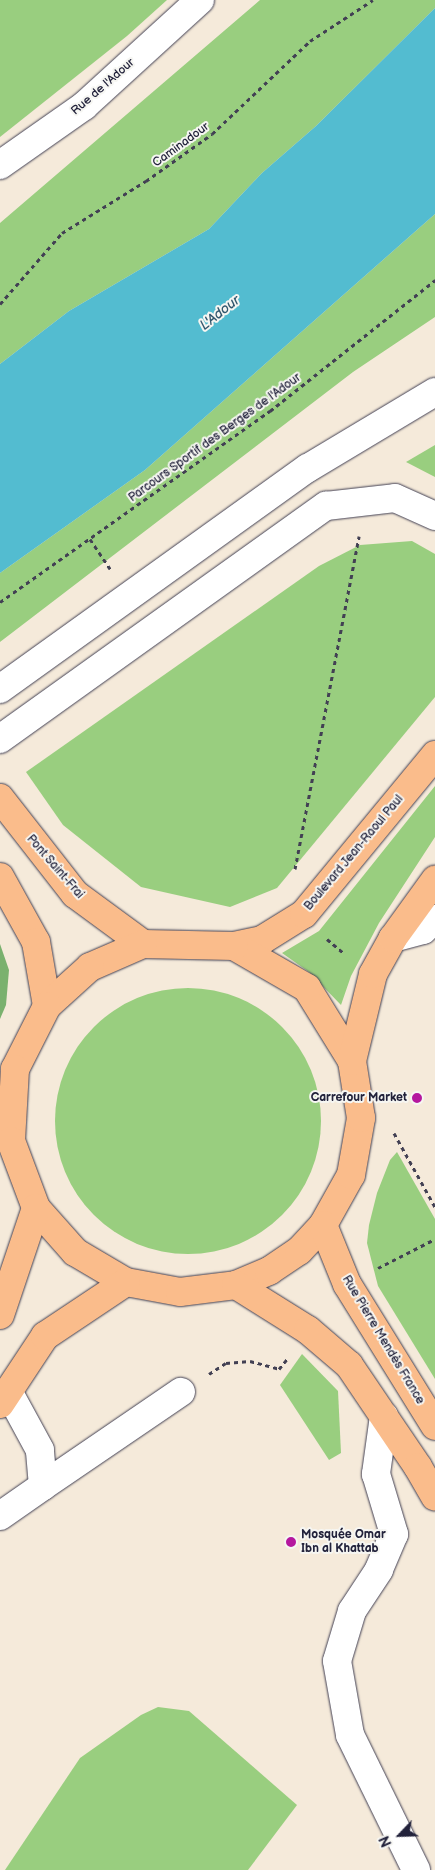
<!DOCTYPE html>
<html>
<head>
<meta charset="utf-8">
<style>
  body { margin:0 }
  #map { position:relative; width:435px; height:1870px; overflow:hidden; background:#f5eada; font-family:"Balsamiq Sans",sans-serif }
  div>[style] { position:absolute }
  .green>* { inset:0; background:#99ce7f }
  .round { border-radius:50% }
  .forest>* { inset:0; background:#7ab16e }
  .water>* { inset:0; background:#53bcd0 }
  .path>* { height:3px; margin-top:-1.5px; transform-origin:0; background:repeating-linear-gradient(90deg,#424053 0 4px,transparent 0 8px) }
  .roads { filter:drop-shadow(0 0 1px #424053) drop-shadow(0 0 1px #424053) }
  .minor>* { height:28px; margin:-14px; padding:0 14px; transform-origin:14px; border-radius:14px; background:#fff }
  .major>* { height:28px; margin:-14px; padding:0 14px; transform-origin:14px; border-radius:14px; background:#fabc8b }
  .dots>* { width:14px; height:14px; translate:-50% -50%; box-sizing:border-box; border:2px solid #f6f6f2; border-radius:50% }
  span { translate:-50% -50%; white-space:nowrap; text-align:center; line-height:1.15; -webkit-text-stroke:4px #f6f6f2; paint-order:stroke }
  .street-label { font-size:12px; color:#22223b }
  .poi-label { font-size:12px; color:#22223b; font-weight:700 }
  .right { translate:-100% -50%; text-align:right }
  .left { translate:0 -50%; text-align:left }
  .water-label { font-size:14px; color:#33586f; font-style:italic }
  .north { position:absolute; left:375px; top:1810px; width:50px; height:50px; -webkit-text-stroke:4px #f6f6f2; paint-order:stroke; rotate:246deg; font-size:14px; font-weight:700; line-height:20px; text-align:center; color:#22223b }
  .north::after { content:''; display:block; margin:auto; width:18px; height:22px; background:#22223b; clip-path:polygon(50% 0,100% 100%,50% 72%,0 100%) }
</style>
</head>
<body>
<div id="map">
  <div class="green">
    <i style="clip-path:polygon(0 0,167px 0,127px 36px,0 137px)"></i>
    <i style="clip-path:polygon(260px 0,435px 0,435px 8px,316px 126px,262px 173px,209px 229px,69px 311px,0 364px,0 223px)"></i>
    <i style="clip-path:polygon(435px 214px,435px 317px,353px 372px,0 642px,0 573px,145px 470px)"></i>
    <i style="clip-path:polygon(435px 445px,435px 477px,406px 462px)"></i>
    <i style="clip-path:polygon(412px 541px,435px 554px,435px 697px,277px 888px,230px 907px,141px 887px,63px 825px,26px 772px,319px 566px,360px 545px)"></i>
    <i style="clip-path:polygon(435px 786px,435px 837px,379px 923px,351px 976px,341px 1005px,309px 972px,282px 953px,319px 931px)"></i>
    <i class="round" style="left:55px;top:988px;width:266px;height:266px"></i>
    <i style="clip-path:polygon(397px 1152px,435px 1219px,435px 1379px,378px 1286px,367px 1243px,369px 1225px,377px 1193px,390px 1160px)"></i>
    <i style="clip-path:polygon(302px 1354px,338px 1391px,341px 1453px,329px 1460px,280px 1385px)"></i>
    <i style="clip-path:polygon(158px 1707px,189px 1711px,297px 1805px,248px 1870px,5px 1870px,80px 1758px,141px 1715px)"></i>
  </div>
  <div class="forest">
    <i style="clip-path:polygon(0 944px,9px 970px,6px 1005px,0 1019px)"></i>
  </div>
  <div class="water">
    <i style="clip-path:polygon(435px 8px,435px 214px,145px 470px,0 573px,0 364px,69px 311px,209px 229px,262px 173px,316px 126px)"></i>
  </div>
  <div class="path">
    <i style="left:0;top:304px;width:94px;rotate:-48.9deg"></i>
    <i style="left:62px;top:233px;width:99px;rotate:-31.8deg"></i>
    <i style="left:146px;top:181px;width:81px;rotate:-35.5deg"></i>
    <i style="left:212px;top:134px;width:135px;rotate:-43.5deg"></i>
    <i style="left:310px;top:41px;width:75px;rotate:-33.1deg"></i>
    <i style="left:90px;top:539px;width:36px;rotate:56deg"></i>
    <i style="left:0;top:602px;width:331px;rotate:-35.3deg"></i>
    <i style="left:270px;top:411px;width:211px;rotate:-38.4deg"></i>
    <i style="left:295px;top:869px;width:339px;rotate:-79.1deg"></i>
    <i style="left:327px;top:939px;width:23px;rotate:40deg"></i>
    <i style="left:394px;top:1133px;width:85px;rotate:61deg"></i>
    <i style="left:378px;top:1268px;width:64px;rotate:-27deg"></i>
    <i style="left:209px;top:1374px;width:20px;rotate:-33deg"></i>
    <i style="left:226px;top:1363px;width:24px;rotate:-5deg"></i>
    <i style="left:250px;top:1361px;width:30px;rotate:15deg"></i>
    <i style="left:279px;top:1369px;width:14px;rotate:-51deg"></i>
  </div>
  <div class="roads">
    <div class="minor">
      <i style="left:0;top:165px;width:103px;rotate:-35.1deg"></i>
      <i style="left:84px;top:106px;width:157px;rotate:-42.4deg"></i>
      <i style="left:0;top:689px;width:379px;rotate:-35.7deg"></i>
      <i style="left:308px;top:468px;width:148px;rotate:-30.9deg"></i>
      <i style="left:0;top:739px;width:401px;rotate:-35.6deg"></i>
      <i style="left:326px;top:506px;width:69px;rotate:-6.6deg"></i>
      <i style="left:395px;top:498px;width:44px;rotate:24.2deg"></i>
      <i style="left:393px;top:938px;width:31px;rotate:-15deg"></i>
      <i style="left:423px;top:930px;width:16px;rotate:-43deg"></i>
      <i style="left:384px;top:1416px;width:59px;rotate:97.9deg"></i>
      <i style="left:376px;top:1474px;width:63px;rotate:73.3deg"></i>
      <i style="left:394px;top:1534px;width:39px;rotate:113deg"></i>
      <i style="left:379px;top:1570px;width:49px;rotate:123.4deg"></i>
      <i style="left:352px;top:1611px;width:52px;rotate:106.7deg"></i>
      <i style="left:337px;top:1661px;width:75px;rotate:80deg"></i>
      <i style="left:350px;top:1735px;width:150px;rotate:63.9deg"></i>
      <i style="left:43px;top:1486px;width:167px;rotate:-34.3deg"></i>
      <i style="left:0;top:1516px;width:52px;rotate:-34.9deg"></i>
      <i style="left:43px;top:1486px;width:36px;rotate:-95deg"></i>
      <i style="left:40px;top:1450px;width:65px;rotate:-118.5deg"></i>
    </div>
    <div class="major">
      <i style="left:0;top:798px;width:122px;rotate:52deg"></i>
      <i style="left:75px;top:894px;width:84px;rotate:36.3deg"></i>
      <i style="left:0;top:877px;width:74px;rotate:61deg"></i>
      <i style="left:36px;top:942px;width:65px;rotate:80.2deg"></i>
      <i style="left:234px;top:946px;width:29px;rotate:-12deg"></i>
      <i style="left:262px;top:940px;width:49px;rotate:-31.8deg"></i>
      <i style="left:304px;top:914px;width:206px;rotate:-50.5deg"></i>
      <i style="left:352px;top:1061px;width:86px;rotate:-121.7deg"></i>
      <i style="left:307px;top:988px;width:84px;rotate:-150.1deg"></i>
      <i style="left:234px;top:946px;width:91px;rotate:-178.7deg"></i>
      <i style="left:143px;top:944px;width:58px;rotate:156.5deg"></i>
      <i style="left:90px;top:967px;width:58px;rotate:137.8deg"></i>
      <i style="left:47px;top:1006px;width:71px;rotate:116.9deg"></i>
      <i style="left:15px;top:1069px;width:72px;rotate:93.2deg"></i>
      <i style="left:11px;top:1141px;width:72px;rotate:69.5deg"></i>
      <i style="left:36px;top:1208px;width:59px;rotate:48.4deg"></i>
      <i style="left:75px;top:1252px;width:59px;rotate:30.5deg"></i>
      <i style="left:126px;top:1282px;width:55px;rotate:10.5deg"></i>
      <i style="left:180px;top:1292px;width:56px;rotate:-7.1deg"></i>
      <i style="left:236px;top:1285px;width:36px;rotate:-23deg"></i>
      <i style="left:269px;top:1271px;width:36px;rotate:-34deg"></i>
      <i style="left:299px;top:1251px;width:35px;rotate:-47deg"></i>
      <i style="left:323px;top:1225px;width:57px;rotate:-60.8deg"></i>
      <i style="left:351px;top:1175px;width:58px;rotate:-80deg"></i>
      <i style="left:361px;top:1118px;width:58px;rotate:-99deg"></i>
      <i style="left:352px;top:1061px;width:89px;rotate:-76.4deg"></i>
      <i style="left:373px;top:974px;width:41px;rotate:-60.9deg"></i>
      <i style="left:393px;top:938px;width:72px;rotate:-54.1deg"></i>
      <i style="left:323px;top:1225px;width:64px;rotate:67.9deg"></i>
      <i style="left:347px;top:1284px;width:167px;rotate:58.2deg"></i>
      <i style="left:236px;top:1285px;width:85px;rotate:32deg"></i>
      <i style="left:308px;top:1330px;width:54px;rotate:40.5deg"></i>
      <i style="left:349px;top:1365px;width:123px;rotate:55.9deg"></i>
      <i style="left:418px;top:1467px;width:34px;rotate:60deg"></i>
      <i style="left:0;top:1315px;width:113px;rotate:-71.4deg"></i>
      <i style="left:0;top:1404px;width:82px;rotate:-56.5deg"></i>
      <i style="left:45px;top:1336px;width:97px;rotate:-33.7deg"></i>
    </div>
  </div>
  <div class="dots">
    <i style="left:417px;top:1098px;background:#b5179e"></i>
    <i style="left:291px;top:1542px;background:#b5179e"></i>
  </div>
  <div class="street-label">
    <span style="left:103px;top:87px;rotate:-41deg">Rue de l'Adour</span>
    <span style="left:181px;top:145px;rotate:-36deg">Caminadour</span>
    <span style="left:215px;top:438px;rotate:-36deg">Parcours Sportif des Berges de l'Adour</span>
    <span style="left:354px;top:853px;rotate:-50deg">Boulevard Jean-Raoul Paul</span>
    <span style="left:55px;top:867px;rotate:49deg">Pont Saint-Frai</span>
    <span style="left:383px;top:1340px;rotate:59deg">Rue Pierre Mendès France</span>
  </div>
  <div class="poi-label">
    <span class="right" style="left:407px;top:1098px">Carrefour Market</span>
    <span class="left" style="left:301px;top:1542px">Mosquée Omar<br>Ibn al Khattab</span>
  </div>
  <div class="water-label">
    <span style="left:220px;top:313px;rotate:-38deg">L'Adour</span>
  </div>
  <div class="north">N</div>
</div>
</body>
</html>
